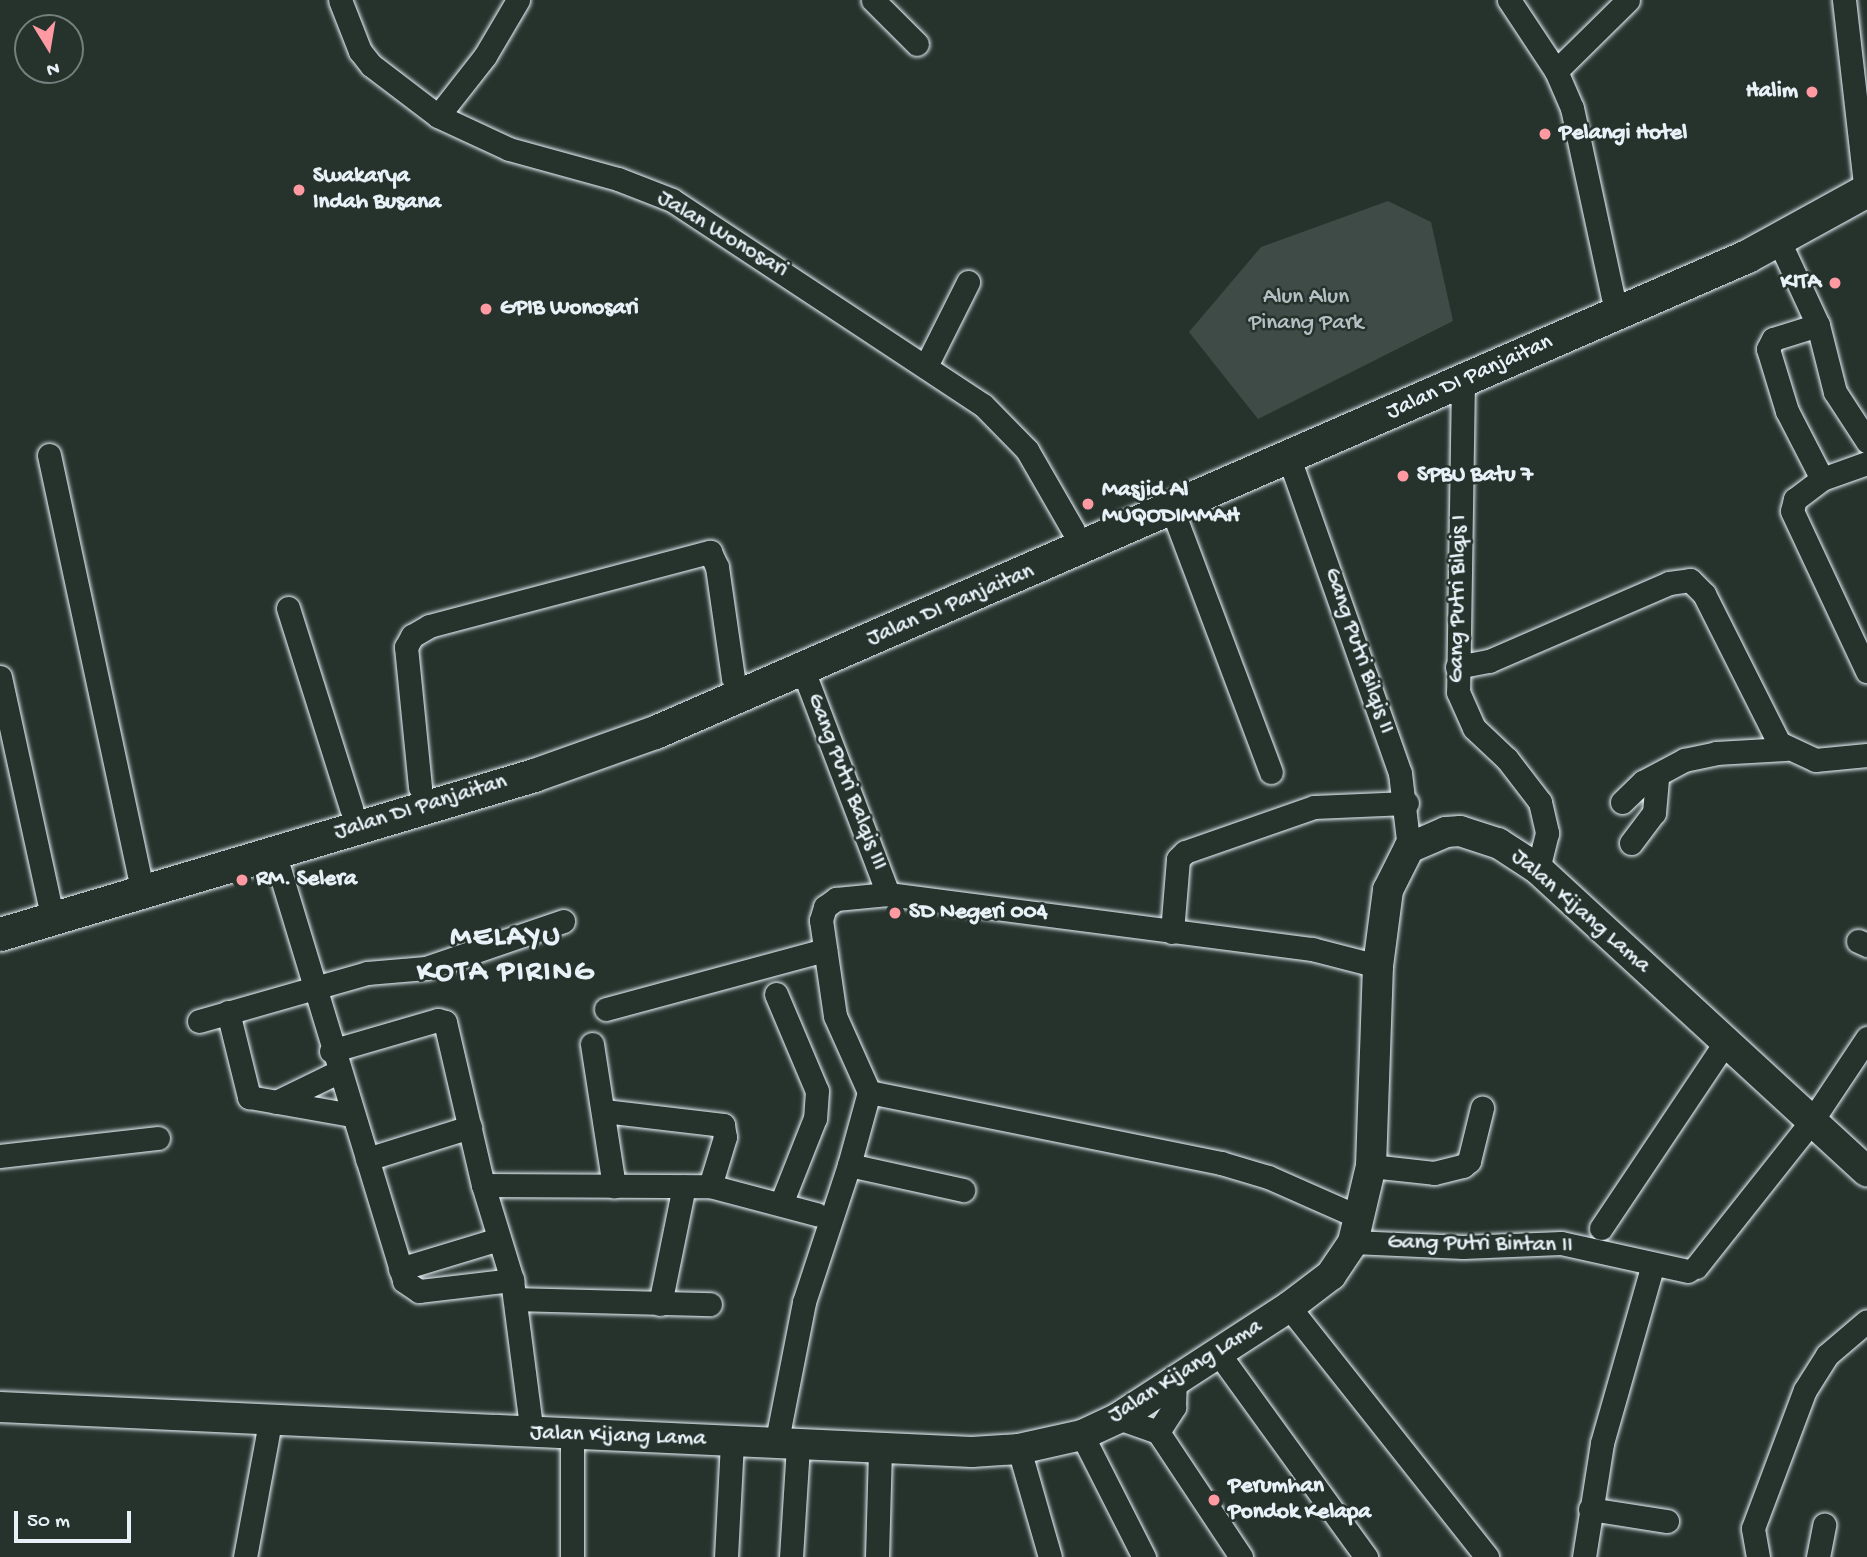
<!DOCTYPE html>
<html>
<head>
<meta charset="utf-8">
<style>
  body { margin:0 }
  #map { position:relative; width:1867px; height:1557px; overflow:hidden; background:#26332d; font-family:"Gochi Hand",sans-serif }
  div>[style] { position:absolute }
  .green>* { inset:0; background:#3e4b47 }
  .roads { filter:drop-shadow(0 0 2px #e8f1f8) drop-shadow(0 0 2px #e8f1f8) }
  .minor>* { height:23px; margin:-11.5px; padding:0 11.5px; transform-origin:11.5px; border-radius:11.5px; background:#26332d }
  .major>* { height:30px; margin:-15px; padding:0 15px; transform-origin:15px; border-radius:15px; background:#26332d }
  .highway>* { height:33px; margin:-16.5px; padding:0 16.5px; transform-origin:16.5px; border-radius:16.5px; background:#26332d }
  .dots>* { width:19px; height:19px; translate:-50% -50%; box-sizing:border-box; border:4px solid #26332d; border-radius:50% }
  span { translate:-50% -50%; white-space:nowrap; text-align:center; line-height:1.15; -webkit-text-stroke:5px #26332d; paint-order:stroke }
  .poi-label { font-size:23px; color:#e8f1f8; font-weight:700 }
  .right { translate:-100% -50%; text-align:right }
  .left { translate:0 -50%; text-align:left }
  .street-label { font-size:23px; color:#e8f1f8 }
  .park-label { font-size:23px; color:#b5bfc3 }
  .district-label { font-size:30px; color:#e8f1f8; font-weight:700; letter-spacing:2px }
  .north { position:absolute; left:14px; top:14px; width:70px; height:70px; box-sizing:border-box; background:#26332d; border:2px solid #747f7e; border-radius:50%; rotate:169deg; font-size:19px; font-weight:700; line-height:28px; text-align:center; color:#e8f1f8 }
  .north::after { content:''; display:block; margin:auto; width:24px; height:32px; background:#ff9aa2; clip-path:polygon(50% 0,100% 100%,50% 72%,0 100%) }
  .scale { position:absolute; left:14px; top:1511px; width:117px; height:32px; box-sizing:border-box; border:4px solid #e8f1f8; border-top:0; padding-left:9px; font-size:21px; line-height:24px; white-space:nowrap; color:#e8f1f8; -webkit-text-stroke:5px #26332d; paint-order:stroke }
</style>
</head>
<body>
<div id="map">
  <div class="green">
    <i style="clip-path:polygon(1388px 201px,1431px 222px,1453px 321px,1258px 419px,1189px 332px,1261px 247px)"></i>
  </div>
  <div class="roads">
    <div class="minor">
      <i style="left:340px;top:0;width:55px;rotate:68.6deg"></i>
      <i style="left:360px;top:51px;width:18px;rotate:52deg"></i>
      <i style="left:371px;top:65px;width:84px;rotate:37.3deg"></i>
      <i style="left:438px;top:116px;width:78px;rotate:24.9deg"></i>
      <i style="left:509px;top:149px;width:113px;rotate:15.4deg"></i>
      <i style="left:618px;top:179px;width:58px;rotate:21.3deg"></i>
      <i style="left:672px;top:200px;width:372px;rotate:33.4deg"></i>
      <i style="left:983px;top:405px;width:63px;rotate:45.6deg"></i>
      <i style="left:1027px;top:450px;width:92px;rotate:60.1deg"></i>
      <i style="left:873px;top:0;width:62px;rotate:45deg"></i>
      <i style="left:1509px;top:0;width:85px;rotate:56.5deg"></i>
      <i style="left:1556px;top:71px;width:40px;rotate:66.6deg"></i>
      <i style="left:1572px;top:108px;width:194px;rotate:77.8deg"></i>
      <i style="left:1844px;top:0;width:176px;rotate:83.5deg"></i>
      <i style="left:1556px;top:71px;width:101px;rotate:-44.6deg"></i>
      <i style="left:438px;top:116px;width:76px;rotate:-51.9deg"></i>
      <i style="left:485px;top:56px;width:65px;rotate:-59.5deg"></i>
      <i style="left:1779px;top:241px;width:93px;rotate:65.1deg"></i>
      <i style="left:1818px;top:325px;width:69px;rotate:75.8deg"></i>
      <i style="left:1835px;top:392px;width:59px;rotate:56.9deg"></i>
      <i style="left:1818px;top:325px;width:47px;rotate:162.7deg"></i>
      <i style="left:1773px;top:339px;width:11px;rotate:117deg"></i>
      <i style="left:1768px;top:349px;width:65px;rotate:73deg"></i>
      <i style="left:1787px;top:411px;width:76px;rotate:62.8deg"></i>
      <i style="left:1822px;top:479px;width:34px;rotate:143deg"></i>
      <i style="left:1795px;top:499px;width:12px;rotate:104deg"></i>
      <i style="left:1792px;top:511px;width:177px;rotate:64.9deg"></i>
      <i style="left:926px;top:366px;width:94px;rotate:-63.4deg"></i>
      <i style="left:1463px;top:381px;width:311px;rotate:90.9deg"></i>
      <i style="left:1458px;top:692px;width:39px;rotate:66deg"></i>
      <i style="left:1474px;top:728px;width:45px;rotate:43.2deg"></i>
      <i style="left:1507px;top:759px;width:54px;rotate:52.5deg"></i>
      <i style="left:1540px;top:802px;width:32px;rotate:77deg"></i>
      <i style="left:1547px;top:833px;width:37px;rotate:104deg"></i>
      <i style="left:49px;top:455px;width:429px;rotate:77.9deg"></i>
      <i style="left:1289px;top:458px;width:334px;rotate:70.6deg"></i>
      <i style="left:1400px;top:773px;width:76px;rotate:83.2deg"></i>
      <i style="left:1822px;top:479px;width:48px;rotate:-19.6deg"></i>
      <i style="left:1172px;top:509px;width:281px;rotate:69.4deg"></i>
      <i style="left:288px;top:608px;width:210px;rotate:72.5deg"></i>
      <i style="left:1457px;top:667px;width:33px;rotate:-11deg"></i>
      <i style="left:1489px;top:661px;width:196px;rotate:-23.4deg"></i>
      <i style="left:1669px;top:583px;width:21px;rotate:-8deg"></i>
      <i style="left:1690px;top:580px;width:20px;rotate:45deg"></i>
      <i style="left:1704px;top:594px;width:167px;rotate:63.3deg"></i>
      <i style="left:1779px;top:743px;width:40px;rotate:25deg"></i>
      <i style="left:1815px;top:760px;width:52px;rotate:-5.5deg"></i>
      <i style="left:803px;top:670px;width:240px;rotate:69.2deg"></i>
      <i style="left:0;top:677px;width:230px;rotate:77.7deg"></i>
      <i style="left:420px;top:787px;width:141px;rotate:-95.7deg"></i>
      <i style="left:406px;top:647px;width:13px;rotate:-61deg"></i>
      <i style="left:412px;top:636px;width:20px;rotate:-30deg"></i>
      <i style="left:429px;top:626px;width:291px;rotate:-14.8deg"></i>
      <i style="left:710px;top:552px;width:17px;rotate:65deg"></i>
      <i style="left:717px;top:567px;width:112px;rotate:81.8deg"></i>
      <i style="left:1622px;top:802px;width:29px;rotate:-44deg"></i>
      <i style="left:1643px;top:782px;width:47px;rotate:-28.2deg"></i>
      <i style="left:1684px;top:760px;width:33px;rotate:-12deg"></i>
      <i style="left:1716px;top:753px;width:69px;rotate:-3.3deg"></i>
      <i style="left:1631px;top:843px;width:38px;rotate:-53deg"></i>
      <i style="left:1654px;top:813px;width:37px;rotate:-85deg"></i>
      <i style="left:274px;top:852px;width:448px;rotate:73.1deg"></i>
      <i style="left:404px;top:1281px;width:18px;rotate:34deg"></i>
      <i style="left:419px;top:1291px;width:94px;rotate:-6.7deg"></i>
      <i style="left:1172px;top:932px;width:73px;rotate:-85.3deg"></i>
      <i style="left:1178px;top:859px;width:10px;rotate:-45deg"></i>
      <i style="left:1185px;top:852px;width:137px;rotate:-19.2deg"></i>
      <i style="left:1314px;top:807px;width:93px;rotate:-2.5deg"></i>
      <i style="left:1858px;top:941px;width:10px;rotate:24deg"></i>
      <i style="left:776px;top:994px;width:105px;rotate:67.1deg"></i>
      <i style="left:817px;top:1091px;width:27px;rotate:94deg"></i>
      <i style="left:815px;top:1118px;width:92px;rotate:111.6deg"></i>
      <i style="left:606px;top:1009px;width:227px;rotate:-15.1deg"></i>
      <i style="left:228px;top:1012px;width:88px;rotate:76.1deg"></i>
      <i style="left:249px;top:1097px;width:105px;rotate:9.9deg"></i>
      <i style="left:199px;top:1021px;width:175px;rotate:-15.9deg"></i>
      <i style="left:367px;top:973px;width:59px;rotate:-4.8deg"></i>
      <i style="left:426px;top:968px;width:145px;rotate:-18.9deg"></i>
      <i style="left:592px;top:1044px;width:144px;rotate:81.2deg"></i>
      <i style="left:331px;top:1051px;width:111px;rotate:-16.2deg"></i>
      <i style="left:438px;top:1020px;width:7px;rotate:16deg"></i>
      <i style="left:445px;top:1022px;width:167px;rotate:76.9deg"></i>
      <i style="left:483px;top:1185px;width:99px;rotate:73deg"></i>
      <i style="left:512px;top:1280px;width:154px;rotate:82.6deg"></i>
      <i style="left:869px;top:1092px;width:76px;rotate:105.3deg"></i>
      <i style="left:849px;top:1165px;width:117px;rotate:12.4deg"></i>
      <i style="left:276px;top:1102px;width:69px;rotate:-25.8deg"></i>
      <i style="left:604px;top:1111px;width:120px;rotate:6.7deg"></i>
      <i style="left:723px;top:1125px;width:12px;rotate:81deg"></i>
      <i style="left:725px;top:1137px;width:51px;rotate:107deg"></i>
      <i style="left:0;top:1156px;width:159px;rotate:-6.5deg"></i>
      <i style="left:367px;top:1159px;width:108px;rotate:-17.3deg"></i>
      <i style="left:1371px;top:1166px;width:63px;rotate:6.3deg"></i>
      <i style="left:1434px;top:1173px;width:30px;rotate:-14deg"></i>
      <i style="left:1463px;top:1166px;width:8px;rotate:-40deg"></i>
      <i style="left:1469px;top:1161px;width:55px;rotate:-76.2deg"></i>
      <i style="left:483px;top:1185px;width:227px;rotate:0.3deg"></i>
      <i style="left:710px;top:1186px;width:110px;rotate:14.8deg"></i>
      <i style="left:1361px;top:1218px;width:102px;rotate:-156.2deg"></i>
      <i style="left:1268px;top:1177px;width:49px;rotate:-163.4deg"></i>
      <i style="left:1221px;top:1163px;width:359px;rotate:-168.6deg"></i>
      <i style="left:869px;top:1092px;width:83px;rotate:-114.1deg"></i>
      <i style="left:835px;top:1016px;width:97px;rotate:-98.3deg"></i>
      <i style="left:821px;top:920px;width:14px;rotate:-73deg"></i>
      <i style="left:825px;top:907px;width:14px;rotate:-36deg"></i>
      <i style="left:836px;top:899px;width:52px;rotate:-5.5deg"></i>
      <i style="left:888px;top:894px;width:428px;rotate:7.4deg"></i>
      <i style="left:1312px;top:949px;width:68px;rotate:14.4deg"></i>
      <i style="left:1601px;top:1228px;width:223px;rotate:-56.2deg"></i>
      <i style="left:1353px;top:1242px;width:110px;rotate:2.6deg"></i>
      <i style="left:1463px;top:1247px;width:98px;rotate:-2.3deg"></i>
      <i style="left:1561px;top:1243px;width:130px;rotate:12.4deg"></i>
      <i style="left:1696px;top:1267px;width:185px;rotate:-51.6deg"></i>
      <i style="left:1811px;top:1122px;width:101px;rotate:-56.3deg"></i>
      <i style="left:400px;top:1269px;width:103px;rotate:-16.9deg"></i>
      <i style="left:515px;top:1299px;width:195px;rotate:1.5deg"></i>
      <i style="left:660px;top:1304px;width:120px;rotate:-78.5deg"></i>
      <i style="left:1289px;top:1307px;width:319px;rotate:51.6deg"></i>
      <i style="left:1219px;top:1354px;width:251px;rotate:54.1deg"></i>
      <i style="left:1118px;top:1418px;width:42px;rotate:19.3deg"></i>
      <i style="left:1158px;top:1432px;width:30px;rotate:-57deg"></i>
      <i style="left:1174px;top:1407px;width:27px;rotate:-88deg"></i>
      <i style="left:1158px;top:1432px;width:150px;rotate:56.4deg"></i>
      <i style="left:572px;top:1434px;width:123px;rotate:90deg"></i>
      <i style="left:1082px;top:1435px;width:137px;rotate:63.1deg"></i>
      <i style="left:776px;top:1445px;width:146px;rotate:-78.9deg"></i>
      <i style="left:804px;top:1302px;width:144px;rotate:-71.8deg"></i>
      <i style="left:1019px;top:1449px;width:112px;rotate:74deg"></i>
      <i style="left:1590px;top:1509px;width:78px;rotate:8.9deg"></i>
      <i style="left:245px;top:1557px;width:137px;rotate:-79.5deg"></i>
      <i style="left:726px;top:1557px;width:115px;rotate:-87deg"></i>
      <i style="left:791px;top:1557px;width:111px;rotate:-86.4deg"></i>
      <i style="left:877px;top:1557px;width:108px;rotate:-88.4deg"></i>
      <i style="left:1584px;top:1557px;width:115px;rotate:-81deg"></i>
      <i style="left:1602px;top:1443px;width:186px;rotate:-74.1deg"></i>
      <i style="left:1758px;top:1557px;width:29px;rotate:-100deg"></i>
      <i style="left:1753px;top:1528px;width:147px;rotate:-69.4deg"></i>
      <i style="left:1805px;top:1390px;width:41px;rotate:-57.8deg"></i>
      <i style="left:1827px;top:1355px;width:52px;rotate:-40.4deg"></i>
      <i style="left:1818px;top:1557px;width:33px;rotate:-79deg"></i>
    </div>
    <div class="major">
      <i style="left:0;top:1407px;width:973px;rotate:2.65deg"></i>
      <i style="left:972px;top:1452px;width:47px;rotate:-3.7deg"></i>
      <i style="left:1019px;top:1449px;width:65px;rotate:-12.5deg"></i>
      <i style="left:1082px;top:1435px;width:40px;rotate:-25deg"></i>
      <i style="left:1118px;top:1418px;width:204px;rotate:-33deg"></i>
      <i style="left:1289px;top:1307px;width:53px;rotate:-37.3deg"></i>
      <i style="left:1331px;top:1275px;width:40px;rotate:-56deg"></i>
      <i style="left:1353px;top:1242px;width:78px;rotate:-76.7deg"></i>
      <i style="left:1371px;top:1166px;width:200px;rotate:-88deg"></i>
      <i style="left:1378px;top:966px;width:77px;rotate:-82.5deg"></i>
      <i style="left:1388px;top:890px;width:47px;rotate:-63.4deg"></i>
      <i style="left:1409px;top:848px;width:40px;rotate:-23.4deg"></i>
      <i style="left:1446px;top:832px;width:14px;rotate:-4deg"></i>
      <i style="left:1460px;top:831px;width:40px;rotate:18deg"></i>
      <i style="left:1498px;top:843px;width:48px;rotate:33deg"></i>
      <i style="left:1538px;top:869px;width:447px;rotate:42.6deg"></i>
    </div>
    <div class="highway">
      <i style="left:0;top:934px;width:557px;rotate:-16.58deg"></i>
      <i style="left:534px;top:775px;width:128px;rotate:-19.6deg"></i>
      <i style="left:655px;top:732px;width:1191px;rotate:-23.55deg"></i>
      <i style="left:1747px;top:256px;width:137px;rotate:-28.8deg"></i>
    </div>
  </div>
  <div class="dots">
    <i style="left:1812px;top:92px;background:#ff9aa2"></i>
    <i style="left:1545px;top:134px;background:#ff9aa2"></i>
    <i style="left:299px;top:190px;background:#ff9aa2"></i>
    <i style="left:1835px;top:283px;background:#ff9aa2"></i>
    <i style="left:486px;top:309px;background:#ff9aa2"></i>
    <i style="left:1403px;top:476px;background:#ff9aa2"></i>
    <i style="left:1088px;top:504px;background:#ff9aa2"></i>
    <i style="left:242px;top:880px;background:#ff9aa2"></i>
    <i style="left:895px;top:913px;background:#ff9aa2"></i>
    <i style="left:1214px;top:1500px;background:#ff9aa2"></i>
  </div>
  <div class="poi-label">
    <span class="right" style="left:1798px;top:92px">Halim</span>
    <span class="left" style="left:1559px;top:134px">Pelangi Hotel</span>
    <span class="left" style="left:313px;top:190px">Swakarya<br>Indah Busana</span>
    <span class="right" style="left:1821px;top:283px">KITA</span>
    <span class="left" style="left:500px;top:309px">GPIB Wonosari</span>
    <span class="left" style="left:1417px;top:476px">SPBU Batu 7</span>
    <span class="left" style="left:1102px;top:504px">Masjid Al<br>MUQODIMMAH</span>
    <span class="left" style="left:256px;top:880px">RM. Selera</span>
    <span class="left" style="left:909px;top:913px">SD Negeri 004</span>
    <span class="left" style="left:1228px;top:1500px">Perumhan<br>Pondok Kelapa</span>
  </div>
  <div class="street-label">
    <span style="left:722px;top:235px;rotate:31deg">Jalan Wonosari</span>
    <span style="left:1470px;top:378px;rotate:-24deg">Jalan DI Panjaitan</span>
    <span style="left:1459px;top:599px;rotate:-89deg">Gang Putri Bilqis I</span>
    <span style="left:951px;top:606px;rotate:-23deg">Jalan DI Panjaitan</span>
    <span style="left:1358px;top:651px;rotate:71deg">Gang Putri Bilqis II</span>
    <span style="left:846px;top:782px;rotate:69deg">Gang Putri Balqis III</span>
    <span style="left:421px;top:808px;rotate:-17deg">Jalan DI Panjaitan</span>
    <span style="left:1580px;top:912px;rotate:41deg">Jalan Kijang Lama</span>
    <span style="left:1480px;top:1245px;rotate:1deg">Gang Putri Bintan II</span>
    <span style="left:1186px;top:1372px;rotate:-32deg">Jalan Kijang Lama</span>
    <span style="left:618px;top:1437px;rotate:2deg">Jalan Kijang Lama</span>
  </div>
  <div class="park-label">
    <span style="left:1306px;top:311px">Alun Alun<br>Pinang Park</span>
  </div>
  <div class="district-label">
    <span style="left:506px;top:956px">MELAYU<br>KOTA PIRING</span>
  </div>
  <div class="north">N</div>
  <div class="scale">50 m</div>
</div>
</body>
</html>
